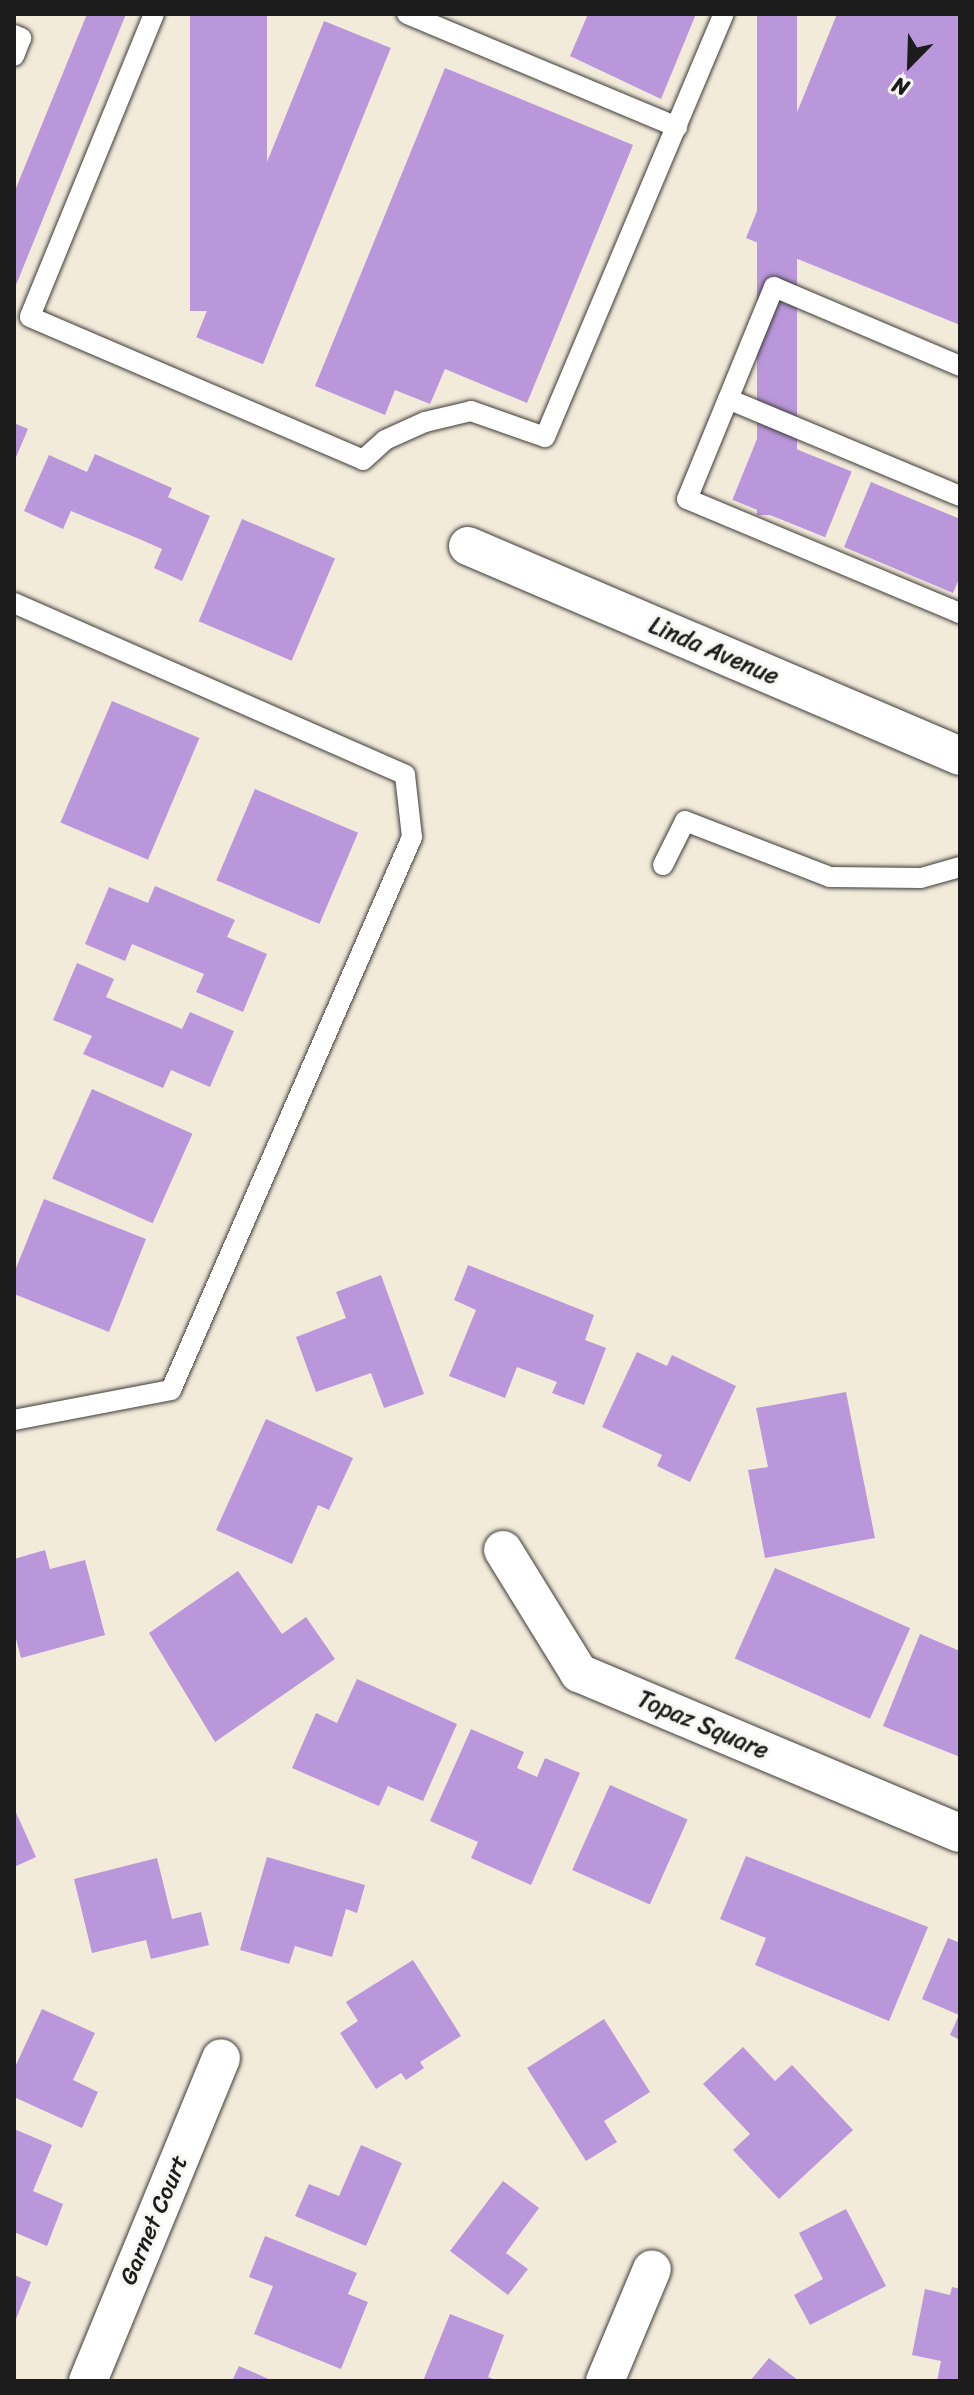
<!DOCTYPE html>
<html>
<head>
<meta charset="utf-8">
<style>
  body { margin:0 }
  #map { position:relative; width:974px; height:2395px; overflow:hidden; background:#f3ebda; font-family:Sriracha,sans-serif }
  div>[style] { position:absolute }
  .building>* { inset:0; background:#ba97db; transform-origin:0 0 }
  .roads { filter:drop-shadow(0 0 2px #3c3b38) drop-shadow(0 0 2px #3c3b38) }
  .lane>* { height:20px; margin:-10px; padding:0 10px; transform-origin:10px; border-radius:10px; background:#fff }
  .street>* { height:38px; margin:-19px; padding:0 19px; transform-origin:19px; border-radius:19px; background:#fff }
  span { translate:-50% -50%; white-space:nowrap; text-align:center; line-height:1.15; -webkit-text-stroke:6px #f6f6f2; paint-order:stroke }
  .street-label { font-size:24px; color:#1c1c1c }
  .frame { position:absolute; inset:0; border:16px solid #1c1c1c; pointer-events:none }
  .north { position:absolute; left:870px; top:24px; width:80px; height:80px; -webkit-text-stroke:6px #f6f6f2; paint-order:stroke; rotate:203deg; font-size:22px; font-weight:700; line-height:32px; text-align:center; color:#1c1c1c }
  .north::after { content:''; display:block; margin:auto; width:28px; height:36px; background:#1c1c1c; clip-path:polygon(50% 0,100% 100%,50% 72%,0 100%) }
</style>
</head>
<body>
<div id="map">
  <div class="building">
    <i style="clip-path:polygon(87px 14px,126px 14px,14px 290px,14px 193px)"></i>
    <i style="left:190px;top:14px;width:77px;height:297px"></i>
    <i style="clip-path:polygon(588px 14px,696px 14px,661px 99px,570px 56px)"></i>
    <i style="left:757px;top:14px;width:40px;height:501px"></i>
    <i style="clip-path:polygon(837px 14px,960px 14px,960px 325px,746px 238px)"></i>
    <i style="left:324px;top:21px;width:72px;height:341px;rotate:22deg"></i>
    <i style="clip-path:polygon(445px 68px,633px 145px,527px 403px,445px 369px,430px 404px,395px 390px,385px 415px,315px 386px)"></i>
    <i style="clip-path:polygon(14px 423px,28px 429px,14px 462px)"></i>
    <i style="left:759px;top:434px;width:100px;height:71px;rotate:22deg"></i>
    <i style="clip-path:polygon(95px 454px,172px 488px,168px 497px,210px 516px,182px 581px,154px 568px,162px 549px,137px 538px,71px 511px,63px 529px,24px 511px,49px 455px,87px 472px)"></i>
    <i style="clip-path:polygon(871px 482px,960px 519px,960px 577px,953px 593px,844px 547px)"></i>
    <i style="left:242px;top:519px;width:101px;height:111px;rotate:23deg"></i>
    <i style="left:112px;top:701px;width:95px;height:132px;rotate:23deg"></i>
    <i style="left:255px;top:789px;width:112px;height:99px;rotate:23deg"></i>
    <i style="clip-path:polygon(155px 886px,235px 920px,227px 937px,267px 954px,243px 1012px,196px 992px,204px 974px,132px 944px,125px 961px,85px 944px,109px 887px,148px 903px)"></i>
    <i style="clip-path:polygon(77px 963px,114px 979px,106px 997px,182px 1029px,190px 1012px,234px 1031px,210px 1087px,171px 1070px,163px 1088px,83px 1054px,92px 1036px,53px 1020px)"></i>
    <i style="left:92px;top:1089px;width:110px;height:98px;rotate:24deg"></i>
    <i style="clip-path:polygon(44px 1199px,146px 1239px,109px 1332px,14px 1294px,14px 1273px)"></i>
    <i style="clip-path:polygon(468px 1265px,594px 1315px,585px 1340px,606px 1348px,584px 1405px,552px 1393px,557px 1382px,517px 1367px,505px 1398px,449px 1376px,476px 1310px,454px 1300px)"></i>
    <i style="clip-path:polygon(381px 1275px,424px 1394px,384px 1408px,371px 1373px,316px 1392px,296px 1337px,346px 1318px,336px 1292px)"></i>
    <i style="clip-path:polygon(637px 1352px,667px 1366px,672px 1355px,736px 1386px,690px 1482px,657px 1466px,662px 1455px,602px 1427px)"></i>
    <i style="clip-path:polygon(846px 1392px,875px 1538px,765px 1558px,748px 1470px,768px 1467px,756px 1408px)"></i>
    <i style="clip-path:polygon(266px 1419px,353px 1458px,329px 1510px,318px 1505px,292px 1564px,216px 1530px)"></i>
    <i style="clip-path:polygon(45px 1550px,50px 1569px,85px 1560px,105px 1635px,21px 1658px,14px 1631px,14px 1559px)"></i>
    <i style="left:775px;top:1568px;width:148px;height:99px;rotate:24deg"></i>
    <i style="clip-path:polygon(238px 1571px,282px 1634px,306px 1617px,335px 1659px,215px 1742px,149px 1633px)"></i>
    <i style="clip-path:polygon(920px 1634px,960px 1651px,960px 1757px,883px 1726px)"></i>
    <i style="clip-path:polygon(357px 1679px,457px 1724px,423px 1801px,388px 1786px,379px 1806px,292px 1768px,316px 1713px,337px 1723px)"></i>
    <i style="clip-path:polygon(471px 1729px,524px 1752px,517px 1768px,537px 1777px,545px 1758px,580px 1773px,531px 1885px,471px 1858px,478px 1842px,430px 1821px)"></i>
    <i style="left:610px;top:1785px;width:85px;height:93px;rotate:24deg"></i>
    <i style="clip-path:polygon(14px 1808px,36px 1857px,14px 1867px)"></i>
    <i style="clip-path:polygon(746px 1856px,928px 1927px,889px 2021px,755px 1965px,766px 1938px,720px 1919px)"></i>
    <i style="clip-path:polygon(267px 1857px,365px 1885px,357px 1913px,346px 1909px,332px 1957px,295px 1946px,289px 1964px,240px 1950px)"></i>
    <i style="clip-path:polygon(157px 1858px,172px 1919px,201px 1912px,209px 1945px,151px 1959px,146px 1940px,92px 1953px,74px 1879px)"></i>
    <i style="clip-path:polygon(948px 1938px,960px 1943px,960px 2040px,950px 2035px,959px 2015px,922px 1999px)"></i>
    <i style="clip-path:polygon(413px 1960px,461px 2036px,420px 2062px,424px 2068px,406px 2080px,401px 2073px,376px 2089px,340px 2033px,358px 2021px,346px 2002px)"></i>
    <i style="clip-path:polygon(42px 2009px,95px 2033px,73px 2080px,98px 2092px,82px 2128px,14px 2097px,14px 2069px)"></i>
    <i style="clip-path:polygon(604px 2019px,650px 2092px,604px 2121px,617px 2142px,586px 2161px,527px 2068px)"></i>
    <i style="clip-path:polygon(743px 2047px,775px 2081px,792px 2065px,853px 2130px,779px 2199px,733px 2150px,750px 2134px,703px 2084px)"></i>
    <i style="clip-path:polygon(14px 2129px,52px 2145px,33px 2191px,63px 2204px,47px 2246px,14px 2232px)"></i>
    <i style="clip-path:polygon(361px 2145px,402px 2163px,366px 2246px,295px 2216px,309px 2184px,339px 2196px)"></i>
    <i style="clip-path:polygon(503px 2181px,539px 2208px,506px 2253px,528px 2269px,508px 2295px,450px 2251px)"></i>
    <i style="clip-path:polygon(846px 2209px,886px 2286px,810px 2325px,794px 2295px,823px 2279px,799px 2233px)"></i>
    <i style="clip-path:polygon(265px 2236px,357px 2273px,348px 2294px,368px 2302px,341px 2369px,254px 2334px,273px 2286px,249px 2277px)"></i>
    <i style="clip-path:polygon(14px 2275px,31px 2282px,14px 2324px)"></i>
    <i style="clip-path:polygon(952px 2287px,960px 2289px,960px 2381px,937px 2381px,941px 2361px,912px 2355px,925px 2289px,950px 2295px)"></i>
    <i style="clip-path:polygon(450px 2314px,504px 2335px,488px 2377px,498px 2381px,423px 2381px)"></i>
    <i style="clip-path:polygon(769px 2358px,799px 2381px,750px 2381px)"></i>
    <i style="clip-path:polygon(239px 2366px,273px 2381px,232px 2381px)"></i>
  </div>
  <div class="roads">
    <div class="lane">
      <i style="left:154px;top:14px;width:327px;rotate:112.3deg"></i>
      <i style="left:30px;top:317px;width:362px;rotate:23.2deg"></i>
      <i style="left:363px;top:460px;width:30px;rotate:-42deg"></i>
      <i style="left:385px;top:440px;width:44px;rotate:-24.2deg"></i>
      <i style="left:425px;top:422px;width:47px;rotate:-13.4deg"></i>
      <i style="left:471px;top:411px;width:78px;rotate:19.4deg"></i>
      <i style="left:545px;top:437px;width:459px;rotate:-67.1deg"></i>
      <i style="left:407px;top:14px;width:293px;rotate:22.7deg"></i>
      <i style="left:14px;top:35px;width:8px;rotate:23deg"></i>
      <i style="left:21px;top:38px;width:19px;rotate:111deg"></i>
      <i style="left:960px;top:366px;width:202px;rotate:-157deg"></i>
      <i style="left:774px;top:287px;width:229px;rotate:112.3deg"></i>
      <i style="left:687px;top:499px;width:296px;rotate:22.7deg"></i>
      <i style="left:728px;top:399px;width:251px;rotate:22.7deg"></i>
      <i style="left:14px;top:603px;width:427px;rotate:23.7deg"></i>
      <i style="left:405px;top:775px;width:62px;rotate:83.6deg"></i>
      <i style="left:412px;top:837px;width:603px;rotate:113.55deg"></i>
      <i style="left:171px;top:1390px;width:160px;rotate:169.2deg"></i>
      <i style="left:663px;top:865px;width:49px;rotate:-63.4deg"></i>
      <i style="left:685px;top:821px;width:155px;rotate:21.1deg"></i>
      <i style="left:830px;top:877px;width:91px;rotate:0.6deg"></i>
      <i style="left:921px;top:878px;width:41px;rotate:-15.8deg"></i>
    </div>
    <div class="street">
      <i style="left:468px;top:546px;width:535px;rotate:23.11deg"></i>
      <i style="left:503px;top:1550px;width:145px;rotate:58.3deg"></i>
      <i style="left:579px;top:1673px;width:413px;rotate:22.8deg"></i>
      <i style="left:88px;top:2381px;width:349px;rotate:-67.6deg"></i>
      <i style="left:605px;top:2381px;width:121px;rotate:-67.2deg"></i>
    </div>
  </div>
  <div class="street-label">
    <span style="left:714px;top:651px;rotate:23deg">Linda Avenue</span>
    <span style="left:703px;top:1725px;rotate:23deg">Topaz Square</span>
    <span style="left:154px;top:2220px;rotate:-67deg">Garnet Court</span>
  </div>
  <div class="frame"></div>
  <div class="north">N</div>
</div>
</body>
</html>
